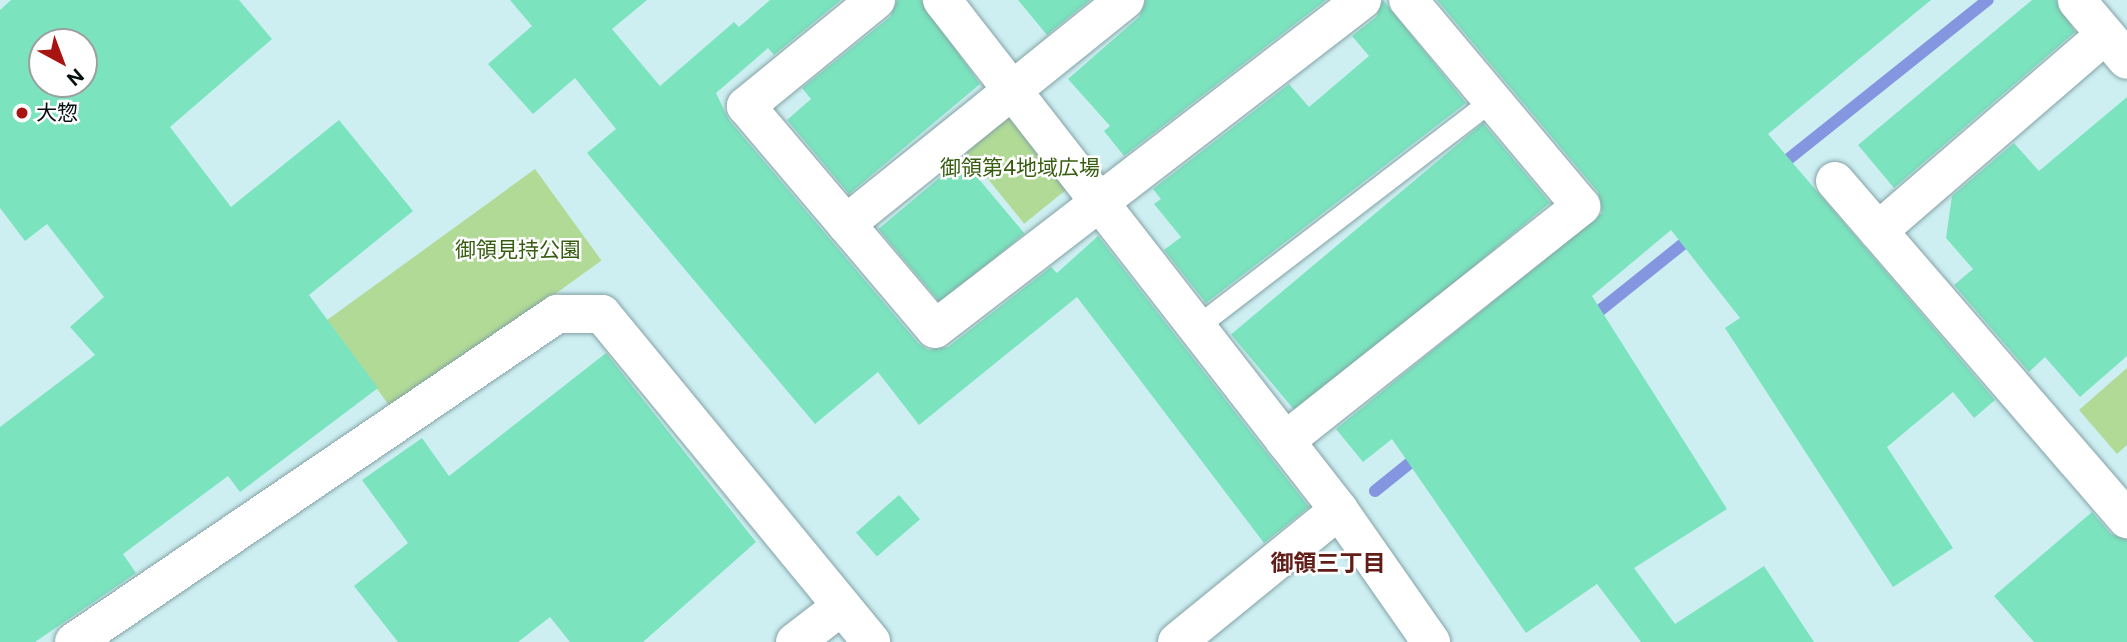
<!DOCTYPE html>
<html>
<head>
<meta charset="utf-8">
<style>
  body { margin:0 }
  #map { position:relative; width:2127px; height:642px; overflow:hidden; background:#ceeff2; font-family:"Public Sans","Noto Sans JP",sans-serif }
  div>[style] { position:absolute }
  .green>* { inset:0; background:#b1da97; transform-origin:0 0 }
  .stream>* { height:12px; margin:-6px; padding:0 6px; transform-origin:6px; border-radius:6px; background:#8596e0 }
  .building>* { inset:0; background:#7be3be; transform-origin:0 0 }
  .roads { filter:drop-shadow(0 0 2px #84a2a5) drop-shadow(0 0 2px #84a2a5) }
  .service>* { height:21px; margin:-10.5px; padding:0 10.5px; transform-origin:10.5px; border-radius:10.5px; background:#fff }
  .minor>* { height:38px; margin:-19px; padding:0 19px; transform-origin:19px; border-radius:19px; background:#fff }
  .dots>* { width:19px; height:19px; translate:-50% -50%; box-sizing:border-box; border:4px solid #fff; border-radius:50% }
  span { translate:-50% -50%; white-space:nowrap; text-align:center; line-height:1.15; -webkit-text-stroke:5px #fff; paint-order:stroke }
  .poi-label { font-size:21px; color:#050f10 }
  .left { translate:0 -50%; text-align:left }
  .park-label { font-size:21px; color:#365d10 }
  .neighbourhood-label { font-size:23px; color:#611d17; font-weight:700 }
  .north { position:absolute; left:28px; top:28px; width:70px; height:70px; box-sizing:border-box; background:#fff; border:2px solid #9b9f9f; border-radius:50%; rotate:139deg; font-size:19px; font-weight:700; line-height:28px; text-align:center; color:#050f10 }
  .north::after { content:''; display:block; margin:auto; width:24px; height:32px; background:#a81411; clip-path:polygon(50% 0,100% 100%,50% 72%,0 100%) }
</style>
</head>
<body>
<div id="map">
  <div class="green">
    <i style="left:1014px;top:111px;width:94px;height:63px;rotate:51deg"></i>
    <i style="left:535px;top:169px;width:113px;height:257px;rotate:54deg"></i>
    <i style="clip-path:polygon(2127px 368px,2127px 445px,2117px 454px,2079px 410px)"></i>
  </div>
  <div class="stream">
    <i style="left:1776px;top:169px;width:271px;rotate:-38.6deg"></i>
    <i style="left:1588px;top:320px;width:136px;rotate:-38.7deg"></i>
    <i style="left:1375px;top:491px;width:59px;rotate:-38.8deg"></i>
  </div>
  <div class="building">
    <i style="clip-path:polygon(evenodd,11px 0,239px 0,272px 39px,170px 127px,231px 207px,339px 120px,413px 211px,309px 295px,378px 388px,240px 492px,228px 476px,123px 554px,136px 573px,35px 642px,0 642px,0 427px,95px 355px,70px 327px,104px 297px,47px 224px,25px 241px,0 208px,0 10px,11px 0,42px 42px,84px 42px,84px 84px,42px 84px,42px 42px)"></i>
    <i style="clip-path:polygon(510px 0,647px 0,612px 29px,660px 86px,734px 22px,739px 27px,770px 0,841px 0,774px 55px,768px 48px,716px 93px,729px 120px,918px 343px,928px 350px,948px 347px,1051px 267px,1057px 273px,1098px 236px,1309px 507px,1264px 543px,1077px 297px,919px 425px,878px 372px,815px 424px,587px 153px,616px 129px,575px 78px,533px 114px,488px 64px,532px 26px)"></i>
    <i style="clip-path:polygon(897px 0,921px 0,980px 84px,849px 194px,787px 120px,811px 99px,802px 88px,890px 17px)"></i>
    <i style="clip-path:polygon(1018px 0,1090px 0,1047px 35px)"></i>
    <i style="clip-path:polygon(1146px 0,1326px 0,1124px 156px,1104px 131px,1110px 126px,1068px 79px,1139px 17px)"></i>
    <i style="clip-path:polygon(1383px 0,1466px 103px,1206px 303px,1164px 250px,1181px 237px,1154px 204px,1161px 199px,1153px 189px,1289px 84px,1309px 107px,1369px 56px,1352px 36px,1376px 17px)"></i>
    <i style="clip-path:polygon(1437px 0,1931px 0,1768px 134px,1995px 400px,1974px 418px,1953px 392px,1887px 447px,1953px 548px,1893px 587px,1725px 328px,1740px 318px,1671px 230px,1592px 296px,1727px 509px,1634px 568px,1675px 624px,1764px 566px,1814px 642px,1641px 642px,1597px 584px,1526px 633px,1392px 439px,1363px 462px,1336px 429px,1602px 213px,1598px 192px)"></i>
    <i style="clip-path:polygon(2032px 0,2056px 0,2075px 32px,1894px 188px,1858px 145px)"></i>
    <i style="clip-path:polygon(2127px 97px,2127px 356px,2080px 397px,2045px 357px,2029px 372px,1954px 285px,1973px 269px,1946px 238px,1952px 196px,2014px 143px,2039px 171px)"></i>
    <i style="left:1483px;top:123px;width:104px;height:329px;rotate:50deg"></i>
    <i style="left:962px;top:159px;width:97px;height:109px;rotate:50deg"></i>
    <i style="clip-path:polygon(606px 353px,756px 542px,643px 642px,570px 642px,550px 617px,518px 642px,398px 642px,354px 586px,408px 543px,362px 480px,422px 438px,449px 476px)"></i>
    <i style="left:899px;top:495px;width:32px;height:57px;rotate:49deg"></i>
    <i style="clip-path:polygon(2092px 512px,2111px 534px,2127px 540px,2127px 642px,2034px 642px,1994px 596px)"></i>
  </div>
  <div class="roads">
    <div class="service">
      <i style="left:1196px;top:327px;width:373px;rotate:-37.5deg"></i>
    </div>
    <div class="minor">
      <i style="left:876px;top:0;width:168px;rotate:140.8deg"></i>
      <i style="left:746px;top:106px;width:292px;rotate:49.7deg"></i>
      <i style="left:935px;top:329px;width:539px;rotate:-37.61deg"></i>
      <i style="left:942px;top:0;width:646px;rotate:52.1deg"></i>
      <i style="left:1339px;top:510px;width:161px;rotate:55.1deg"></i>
      <i style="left:2077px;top:1px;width:77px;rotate:49.7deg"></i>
      <i style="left:1835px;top:181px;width:447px;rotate:49.2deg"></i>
      <i style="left:846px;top:224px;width:358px;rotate:-38.8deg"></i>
      <i style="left:1878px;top:231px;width:300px;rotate:-40.8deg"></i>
      <i style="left:1285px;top:441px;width:378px;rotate:-38.4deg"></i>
      <i style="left:1581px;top:206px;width:269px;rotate:-130deg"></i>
      <i style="left:74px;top:642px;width:584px;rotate:-34.18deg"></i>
      <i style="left:557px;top:314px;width:45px"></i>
      <i style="left:602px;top:314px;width:424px;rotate:50.6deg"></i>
      <i style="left:795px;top:642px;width:59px;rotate:-37.5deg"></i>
      <i style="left:1177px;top:642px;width:209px;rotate:-39.2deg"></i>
    </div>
  </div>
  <div class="dots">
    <i style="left:22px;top:113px;background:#a81411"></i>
  </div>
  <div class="poi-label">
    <span class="left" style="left:36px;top:113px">大惣</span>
  </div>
  <div class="park-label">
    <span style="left:1020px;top:168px">御領第4地域広場</span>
    <span style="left:518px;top:250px">御領見持公園</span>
  </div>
  <div class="neighbourhood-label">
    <span style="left:1328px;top:563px">御領三丁目</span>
  </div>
  <div class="north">N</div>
</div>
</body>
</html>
